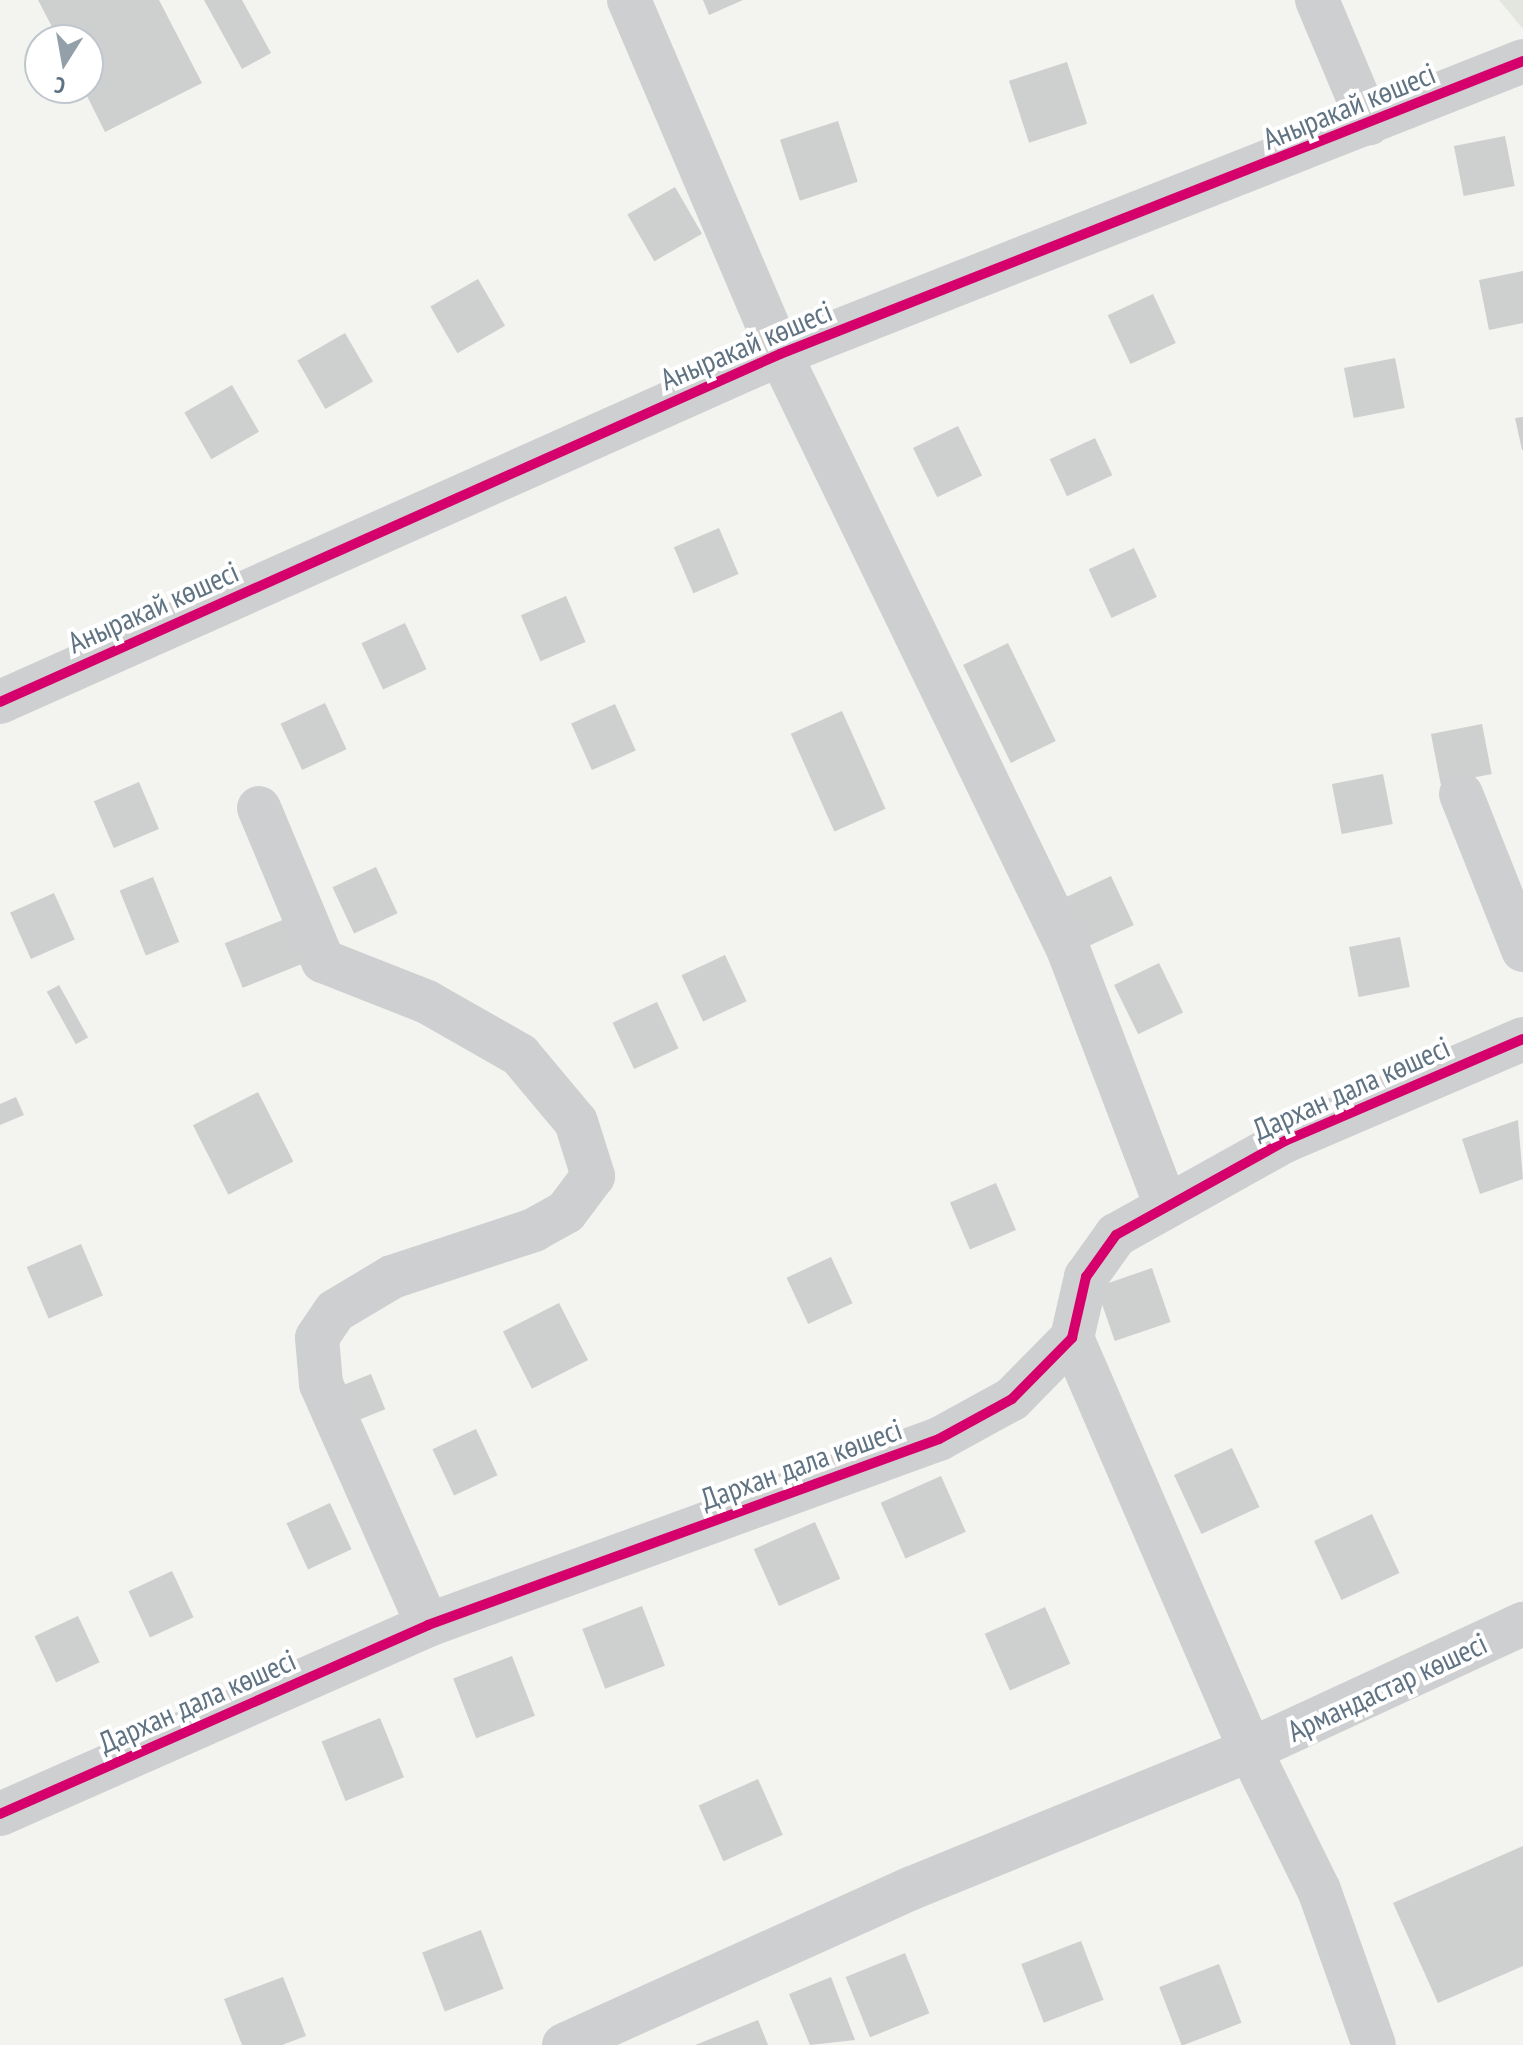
<!DOCTYPE html>
<html>
<head>
<meta charset="utf-8">
<style>
  body { margin:0 }
  #map { position:relative; width:1523px; height:2045px; overflow:hidden; background:#f3f3f0; font-family:"PT Sans Narrow",sans-serif }
  div>[style] { position:absolute }
  .green>* { inset:0; background:#e2e6de }
  .building>* { inset:0; background:#cecfcf; transform-origin:0 0 }
  .minor>* { height:44px; margin:-22px; padding:0 22px; transform-origin:22px; border-radius:22px; background:#cecfd0 }
  .cycleway>* { height:10px; margin:-5px; padding:0 5px; transform-origin:5px; border-radius:5px; background:#d6006c }
  span { translate:-50% -50%; white-space:nowrap; text-align:center; line-height:1.15; -webkit-text-stroke:8px #fff; paint-order:stroke }
  .street-label { font-size:30px; color:#607383 }
  .north { position:absolute; left:24px; top:24px; width:80px; height:80px; box-sizing:border-box; background:#fff; border:2px solid #bfc7cd; border-radius:50%; rotate:191deg; font-size:22px; font-weight:700; line-height:32px; text-align:center; color:#607383 }
  .north::after { content:''; display:block; margin:auto; width:28px; height:36px; background:#93a0a9; clip-path:polygon(50% 0,100% 100%,50% 72%,0 100%) }
</style>
</head>
<body>
<div id="map">
  <div class="green">
    <i style="clip-path:polygon(1499px 0,1523px 0,1523px 29px)"></i>
  </div>
  <div class="building">
    <i style="clip-path:polygon(38px 0,159px 0,202px 83px,105px 132px,83px 88px,88px 88px,88px 40px,59px 40px)"></i>
    <i style="clip-path:polygon(204px 0,242px 0,271px 53px,242px 69px)"></i>
    <i style="clip-path:polygon(703px 0,743px 0,709px 15px)"></i>
    <i style="left:1067px;top:62px;width:65px;height:61px;rotate:72deg"></i>
    <i style="left:838px;top:121px;width:64px;height:61px;rotate:72deg"></i>
    <i style="left:1505px;top:136px;width:51px;height:52px;rotate:79deg"></i>
    <i style="left:675px;top:187px;width:54px;height:55px;rotate:60deg"></i>
    <i style="clip-path:polygon(1523px 271px,1523px 323px,1489px 330px,1479px 280px)"></i>
    <i style="left:478px;top:279px;width:54px;height:55px;rotate:60deg"></i>
    <i style="left:1153px;top:294px;width:54px;height:50px;rotate:65deg"></i>
    <i style="left:345px;top:333px;width:56px;height:55px;rotate:60deg"></i>
    <i style="left:1395px;top:358px;width:51px;height:52px;rotate:79deg"></i>
    <i style="left:232px;top:385px;width:54px;height:55px;rotate:60deg"></i>
    <i style="clip-path:polygon(1523px 417px,1523px 450px,1522px 450px,1515px 418px)"></i>
    <i style="left:958px;top:426px;width:55px;height:50px;rotate:64deg"></i>
    <i style="left:1095px;top:438px;width:41px;height:50px;rotate:65deg"></i>
    <i style="left:719px;top:528px;width:50px;height:49px;rotate:67deg"></i>
    <i style="left:1134px;top:548px;width:54px;height:50px;rotate:65deg"></i>
    <i style="left:566px;top:596px;width:50px;height:49px;rotate:67deg"></i>
    <i style="left:405px;top:623px;width:51px;height:48px;rotate:65deg"></i>
    <i style="left:1008px;top:643px;width:109px;height:50px;rotate:64deg"></i>
    <i style="left:325px;top:703px;width:51px;height:49px;rotate:65deg"></i>
    <i style="left:615px;top:704px;width:51px;height:48px;rotate:66deg"></i>
    <i style="left:842px;top:711px;width:107px;height:56px;rotate:66deg"></i>
    <i style="left:1482px;top:724px;width:51px;height:52px;rotate:79deg"></i>
    <i style="left:1383px;top:774px;width:51px;height:52px;rotate:79deg"></i>
    <i style="left:139px;top:782px;width:51px;height:49px;rotate:67deg"></i>
    <i style="left:376px;top:867px;width:51px;height:48px;rotate:65deg"></i>
    <i style="left:1111px;top:876px;width:54px;height:50px;rotate:65deg"></i>
    <i style="left:153px;top:877px;width:70px;height:36px;rotate:68deg"></i>
    <i style="left:54px;top:893px;width:51px;height:48px;rotate:66deg"></i>
    <i style="left:285px;top:919px;width:48px;height:65px;rotate:68deg"></i>
    <i style="left:1400px;top:937px;width:51px;height:52px;rotate:79deg"></i>
    <i style="left:725px;top:955px;width:51px;height:48px;rotate:65deg"></i>
    <i style="left:1159px;top:963px;width:55px;height:50px;rotate:64deg"></i>
    <i style="left:59px;top:985px;width:60px;height:14px;rotate:61deg"></i>
    <i style="left:657px;top:1002px;width:51px;height:49px;rotate:65deg"></i>
    <i style="left:258px;top:1092px;width:78px;height:73px;rotate:63deg"></i>
    <i style="clip-path:polygon(16px 1097px,24px 1115px,0 1125px,0 1104px)"></i>
    <i style="clip-path:polygon(1518px 1120px,1523px 1179px,1480px 1194px,1462px 1139px)"></i>
    <i style="left:996px;top:1183px;width:51px;height:50px;rotate:67deg"></i>
    <i style="left:81px;top:1244px;width:56px;height:59px;rotate:67deg"></i>
    <i style="left:831px;top:1257px;width:51px;height:49px;rotate:65deg"></i>
    <i style="left:1152px;top:1268px;width:57px;height:59px;rotate:71deg"></i>
    <i style="left:559px;top:1303px;width:64px;height:63px;rotate:63deg"></i>
    <i style="left:371px;top:1374px;width:38px;height:29px;rotate:68deg"></i>
    <i style="left:476px;top:1429px;width:51px;height:48px;rotate:65deg"></i>
    <i style="left:1232px;top:1448px;width:65px;height:64px;rotate:65deg"></i>
    <i style="left:941px;top:1476px;width:61px;height:66px;rotate:66deg"></i>
    <i style="left:330px;top:1503px;width:51px;height:48px;rotate:65deg"></i>
    <i style="left:1372px;top:1514px;width:65px;height:64px;rotate:65deg"></i>
    <i style="left:815px;top:1522px;width:62px;height:67px;rotate:66deg"></i>
    <i style="left:172px;top:1571px;width:51px;height:48px;rotate:65deg"></i>
    <i style="left:642px;top:1606px;width:64px;height:64px;rotate:69deg"></i>
    <i style="left:1045px;top:1607px;width:62px;height:66px;rotate:66deg"></i>
    <i style="left:78px;top:1616px;width:51px;height:48px;rotate:65deg"></i>
    <i style="left:512px;top:1656px;width:64px;height:63px;rotate:69deg"></i>
    <i style="left:380px;top:1718px;width:64px;height:63px;rotate:68deg"></i>
    <i style="left:758px;top:1779px;width:61px;height:65px;rotate:66deg"></i>
    <i style="clip-path:polygon(1523px 1846px,1523px 1966px,1438px 2003px,1393px 1903px)"></i>
    <i style="left:481px;top:1930px;width:63px;height:63px;rotate:69deg"></i>
    <i style="left:1081px;top:1941px;width:63px;height:64px;rotate:69deg"></i>
    <i style="left:905px;top:1953px;width:65px;height:64px;rotate:68deg"></i>
    <i style="left:1219px;top:1964px;width:63px;height:64px;rotate:69deg"></i>
    <i style="clip-path:polygon(283px 1977px,306px 2036px,282px 2045px,242px 2045px,224px 1999px)"></i>
    <i style="clip-path:polygon(831px 1977px,855px 2040px,810px 2045px,789px 1994px)"></i>
    <i style="clip-path:polygon(758px 2020px,768px 2045px,695px 2045px)"></i>
  </div>
  <div class="minor">
    <i style="left:629px;top:0;width:385px;rotate:66.9deg"></i>
    <i style="left:780px;top:354px;width:661px;rotate:64.17deg"></i>
    <i style="left:1068px;top:949px;width:272px;rotate:69.1deg"></i>
    <i style="left:1317px;top:0;width:134px;rotate:67.2deg"></i>
    <i style="left:0;top:702px;width:854px;rotate:-24.04deg"></i>
    <i style="left:780px;top:354px;width:799px;rotate:-21.52deg"></i>
    <i style="left:1461px;top:794px;width:168px;rotate:68.3deg"></i>
    <i style="left:259px;top:808px;width:166px;rotate:67.3deg"></i>
    <i style="left:323px;top:961px;width:112px;rotate:21.5deg"></i>
    <i style="left:427px;top:1002px;width:107px;rotate:29.7deg"></i>
    <i style="left:520px;top:1055px;width:87px;rotate:50.1deg"></i>
    <i style="left:576px;top:1122px;width:57px;rotate:72.5deg"></i>
    <i style="left:593px;top:1176px;width:45px;rotate:126.9deg"></i>
    <i style="left:566px;top:1212px;width:37px;rotate:151deg"></i>
    <i style="left:534px;top:1230px;width:150px;rotate:161.7deg"></i>
    <i style="left:392px;top:1277px;width:66px;rotate:149.2deg"></i>
    <i style="left:335px;top:1311px;width:32px;rotate:124deg"></i>
    <i style="left:317px;top:1338px;width:46px;rotate:85deg"></i>
    <i style="left:321px;top:1384px;width:264px;rotate:66.1deg"></i>
    <i style="left:1072px;top:1338px;width:449px;rotate:66.6deg"></i>
    <i style="left:1250px;top:1750px;width:156px;rotate:63.8deg"></i>
    <i style="left:1319px;top:1890px;width:164px;rotate:70.5deg"></i>
    <i style="left:0;top:1814px;width:468px;rotate:-23.8deg"></i>
    <i style="left:428px;top:1625px;width:544px;rotate:-20deg"></i>
    <i style="left:939px;top:1439px;width:83px;rotate:-28.7deg"></i>
    <i style="left:1012px;top:1399px;width:86px;rotate:-45.5deg"></i>
    <i style="left:1072px;top:1338px;width:63px;rotate:-77.1deg"></i>
    <i style="left:1086px;top:1277px;width:52px;rotate:-54.5deg"></i>
    <i style="left:1116px;top:1235px;width:193px;rotate:-29.1deg"></i>
    <i style="left:1285px;top:1141px;width:259px;rotate:-23.2deg"></i>
    <i style="left:564px;top:2045px;width:382px;rotate:-24.3deg"></i>
    <i style="left:912px;top:1888px;width:365px;rotate:-22.2deg"></i>
    <i style="left:1250px;top:1750px;width:301px;rotate:-24.8deg"></i>
  </div>
  <div class="cycleway">
    <i style="left:0;top:702px;width:854px;rotate:-24.04deg"></i>
    <i style="left:780px;top:354px;width:799px;rotate:-21.52deg"></i>
    <i style="left:0;top:1814px;width:468px;rotate:-23.8deg"></i>
    <i style="left:428px;top:1625px;width:544px;rotate:-20deg"></i>
    <i style="left:939px;top:1439px;width:83px;rotate:-28.7deg"></i>
    <i style="left:1012px;top:1399px;width:86px;rotate:-45.5deg"></i>
    <i style="left:1072px;top:1338px;width:63px;rotate:-77.1deg"></i>
    <i style="left:1086px;top:1277px;width:52px;rotate:-54.5deg"></i>
    <i style="left:1116px;top:1235px;width:193px;rotate:-29.1deg"></i>
    <i style="left:1285px;top:1141px;width:259px;rotate:-23.2deg"></i>
  </div>
  <div class="street-label">
    <span style="left:1349px;top:106px;rotate:-22deg">Аныракай көшесі</span>
    <span style="left:746px;top:345px;rotate:-23deg">Аныракай көшесі</span>
    <span style="left:153px;top:607px;rotate:-24deg">Аныракай көшесі</span>
    <span style="left:1351px;top:1088px;rotate:-24deg">Дархан дала көшесі</span>
    <span style="left:801px;top:1464px;rotate:-20deg">Дархан дала көшесі</span>
    <span style="left:1387px;top:1687px;rotate:-25deg">Армандастар көшесі</span>
    <span style="left:197px;top:1701px;rotate:-24deg">Дархан дала көшесі</span>
  </div>
  <div class="north">С</div>
</div>
</body>
</html>
